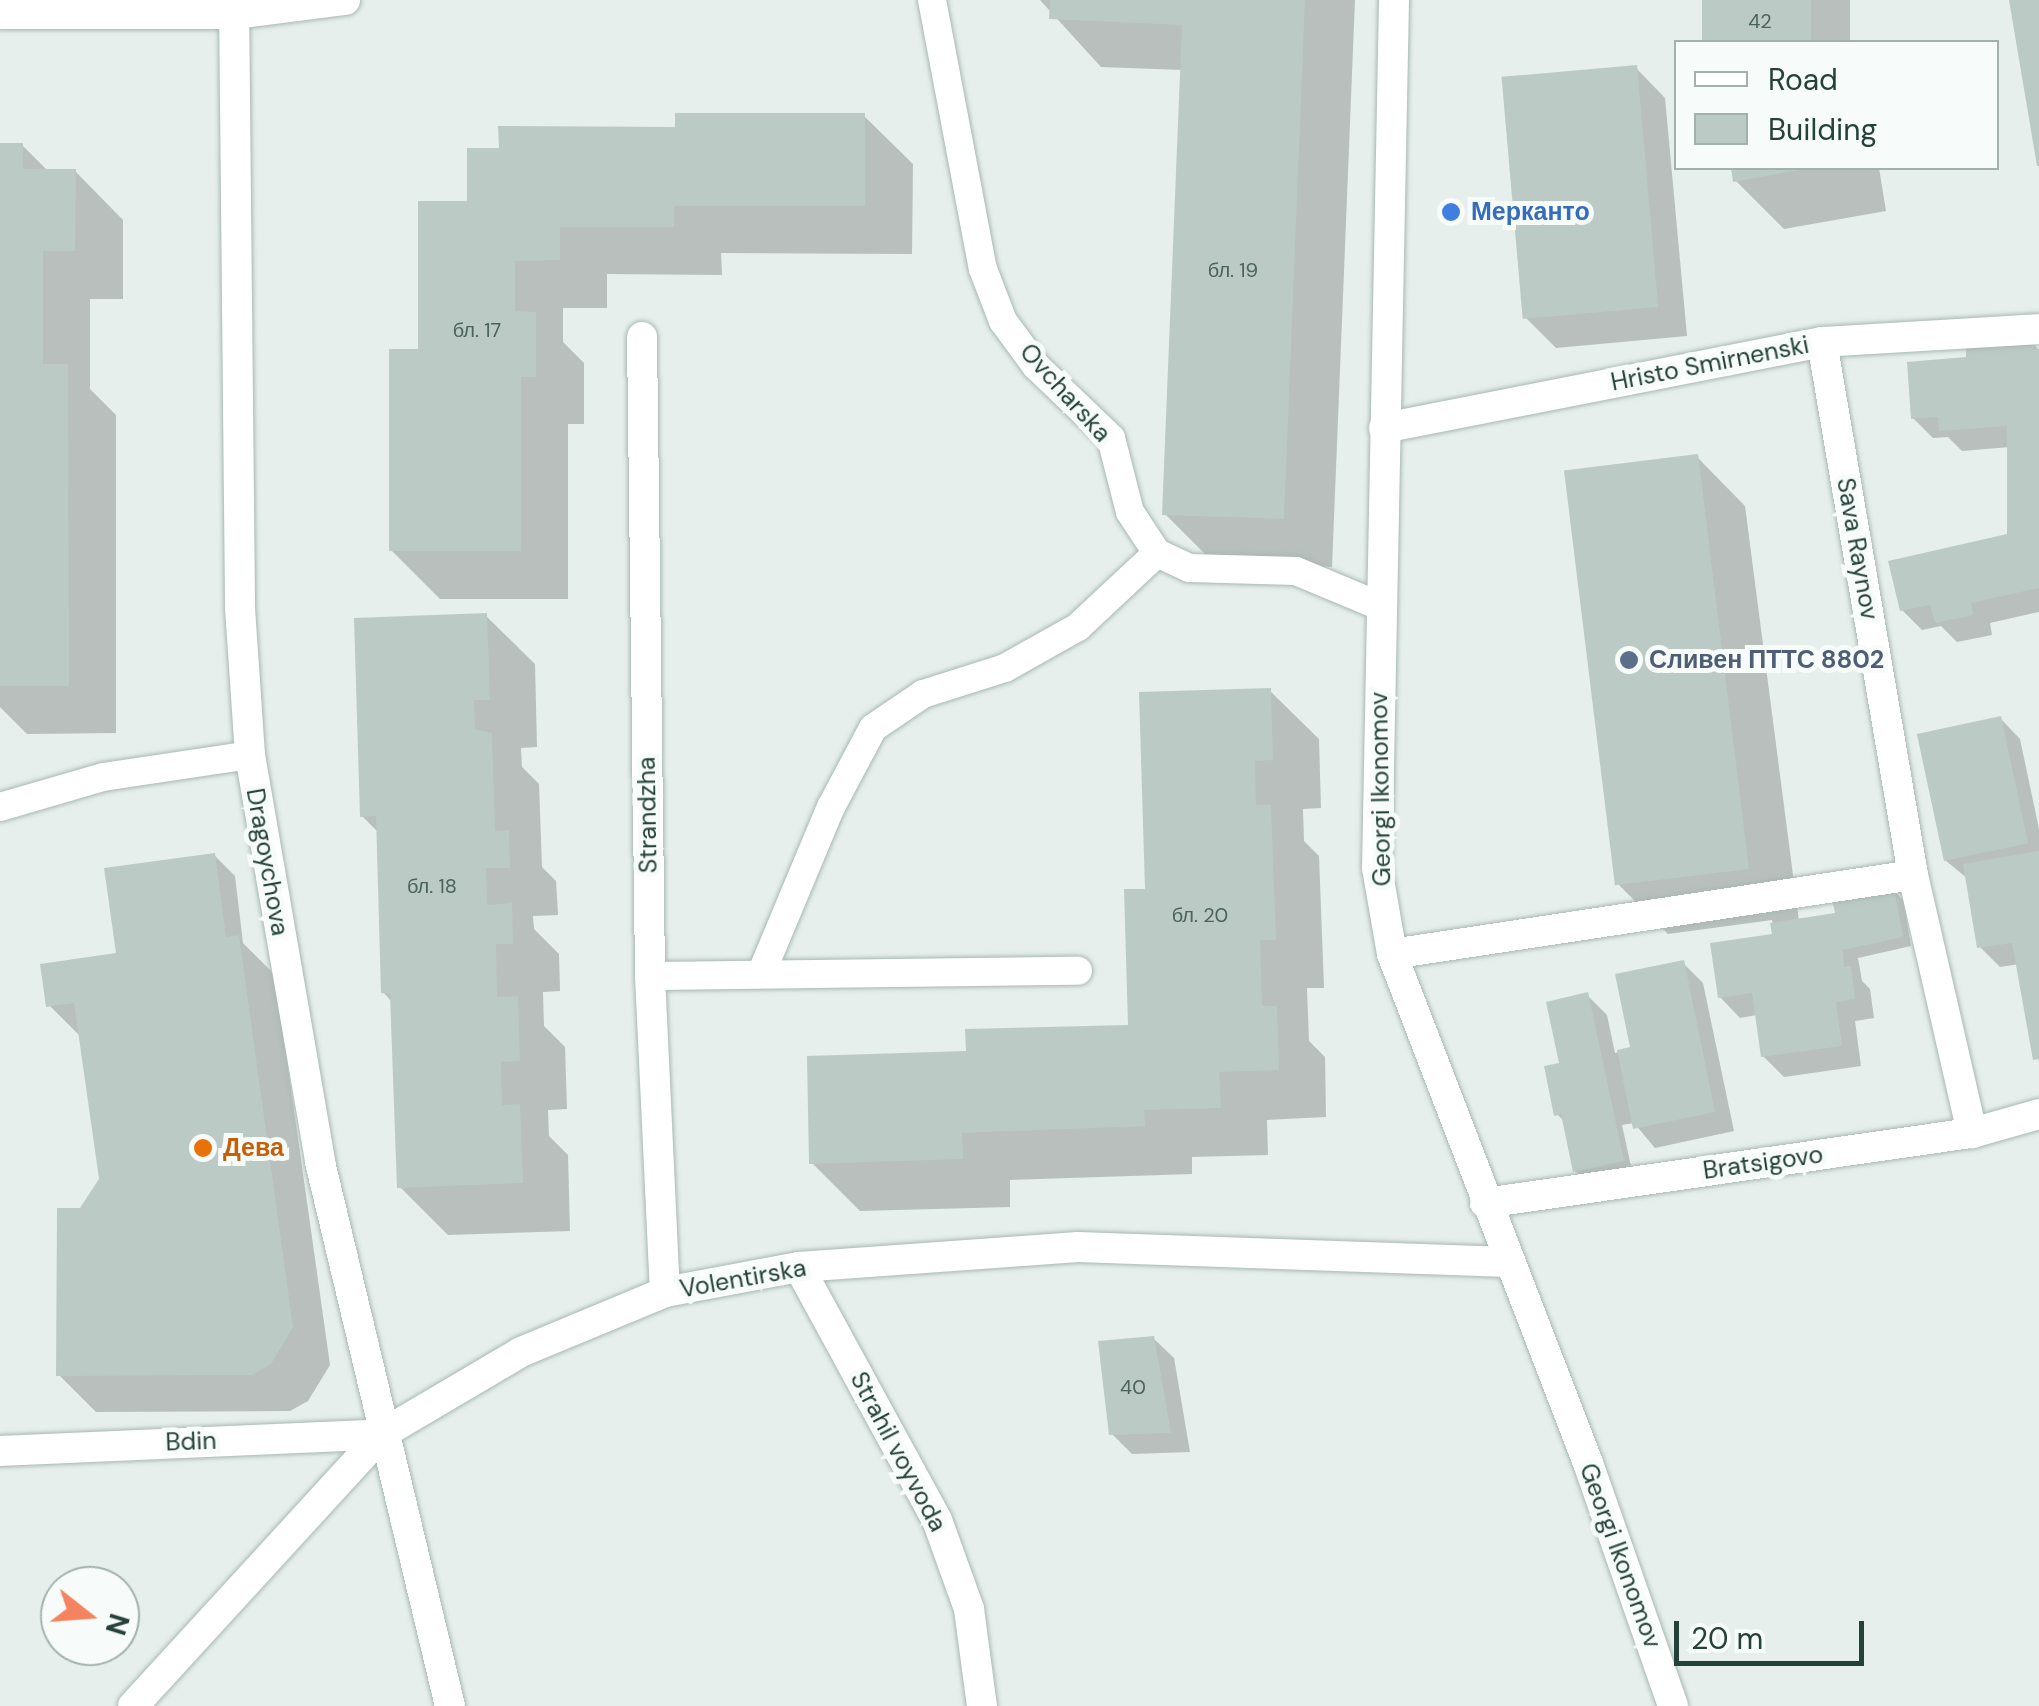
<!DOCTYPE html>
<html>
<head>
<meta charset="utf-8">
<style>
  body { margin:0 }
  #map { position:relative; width:2039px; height:1706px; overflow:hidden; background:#e6efeb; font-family:"DM Sans",sans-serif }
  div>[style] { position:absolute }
  .shadow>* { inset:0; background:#0003; transform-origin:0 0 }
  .building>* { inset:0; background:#bbcac4; transform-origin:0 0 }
  .roads { filter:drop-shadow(0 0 2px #a8b8b2) drop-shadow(0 0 2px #a8b8b2) }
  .lane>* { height:28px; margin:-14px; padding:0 14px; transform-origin:14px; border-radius:14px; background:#fff }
  .street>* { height:30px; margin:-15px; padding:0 15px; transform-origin:15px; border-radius:15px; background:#fff }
  .dots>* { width:28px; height:28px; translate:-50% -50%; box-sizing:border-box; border:5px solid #f7fbf9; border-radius:50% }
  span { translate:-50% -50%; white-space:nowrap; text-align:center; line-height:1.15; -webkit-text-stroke:10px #f7fbf9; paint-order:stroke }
  .number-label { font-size:20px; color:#4a645c }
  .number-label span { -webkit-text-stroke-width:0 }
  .shop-label { font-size:25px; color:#366cbe; font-weight:700 }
  .left { translate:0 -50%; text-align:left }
  .street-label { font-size:25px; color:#24423a }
  .service-label { font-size:25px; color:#4e5e75; font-weight:700 }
  .food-label { font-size:25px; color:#c56008; font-weight:700 }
  .legend { position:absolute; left:1674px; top:40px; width:325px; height:130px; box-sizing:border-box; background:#f7fbf9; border:2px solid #a3b1ad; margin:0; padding:12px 18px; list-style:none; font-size:30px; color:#24423a }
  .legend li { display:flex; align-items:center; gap:20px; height:50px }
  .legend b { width:50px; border:2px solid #a3b1ad }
  .north { position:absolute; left:40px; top:1566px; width:100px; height:100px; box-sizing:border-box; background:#f7fbf9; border:2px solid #a3b1ad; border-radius:50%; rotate:107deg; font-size:28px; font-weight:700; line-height:40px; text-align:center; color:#24423a }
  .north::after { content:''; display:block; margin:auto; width:35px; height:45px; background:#f4845f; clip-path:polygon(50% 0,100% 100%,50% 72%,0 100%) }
  .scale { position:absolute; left:1674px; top:1621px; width:190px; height:45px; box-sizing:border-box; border:5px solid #24423a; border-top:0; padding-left:12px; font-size:30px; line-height:35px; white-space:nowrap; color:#24423a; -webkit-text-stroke:8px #f7fbf9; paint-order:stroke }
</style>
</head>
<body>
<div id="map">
  <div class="shadow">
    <i style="clip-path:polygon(1040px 0,1355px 0,1332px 567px,1213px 562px,1165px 514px,1183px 70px,1101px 67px)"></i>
    <i style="left:1705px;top:0;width:145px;height:43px"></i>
    <i style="clip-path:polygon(1636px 68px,1665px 98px,1687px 336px,1556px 348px,1526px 318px)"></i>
    <i style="clip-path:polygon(864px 116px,913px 164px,912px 254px,721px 253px,722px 275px,607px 274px,607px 308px,563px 308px,563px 342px,584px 363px,584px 424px,568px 424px,568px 599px,440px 599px,391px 550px,421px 351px,469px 203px,502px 151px,677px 129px)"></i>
    <i style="clip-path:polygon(0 145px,22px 145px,48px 171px,75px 171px,123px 220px,123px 299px,90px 299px,90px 389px,116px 415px,116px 733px,27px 734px,0 707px)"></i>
    <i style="clip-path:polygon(1733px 168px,1879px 168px,1886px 211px,1784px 229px,1736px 181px)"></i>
    <i style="clip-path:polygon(2032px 343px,2039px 350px,2039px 612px,1990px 623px,1992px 635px,1957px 642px,1941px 626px,1922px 630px,1902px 610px,2010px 536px,2010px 447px,1962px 451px,1948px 437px,1933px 438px,1913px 418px,1969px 359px)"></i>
    <i style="clip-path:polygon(1697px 457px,1745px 506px,1799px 921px,1834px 916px,1893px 890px,1903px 900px,1911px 946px,1858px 958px,1862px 981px,1870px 989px,1874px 1018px,1855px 1021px,1861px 1066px,1784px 1077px,1763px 1056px,1757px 1015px,1740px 1018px,1720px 997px,1775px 936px,1772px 920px,1668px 934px,1619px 885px)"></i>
    <i style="clip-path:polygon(486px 616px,535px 664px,537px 747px,521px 748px,522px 767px,539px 784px,542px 867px,556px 881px,558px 915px,533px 916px,534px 929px,559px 954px,560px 991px,543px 992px,544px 1026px,565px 1047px,567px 1109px,548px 1110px,549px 1136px,568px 1155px,570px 1231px,448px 1235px,399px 1186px,392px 1002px,383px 992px,379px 833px,362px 816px)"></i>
    <i style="clip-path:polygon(1270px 691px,1319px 739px,1321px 808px,1303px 809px,1304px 841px,1319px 856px,1324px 988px,1307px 988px,1309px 1041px,1325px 1057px,1326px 1117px,1267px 1120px,1268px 1155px,1192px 1157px,1192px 1174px,1010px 1180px,1010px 1207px,860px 1211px,812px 1163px,969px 1054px,1131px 1027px,1148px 891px)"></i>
    <i style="clip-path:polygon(2000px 718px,2020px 739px,2039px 829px,2039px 1062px,2019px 964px,2000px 967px,1980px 947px,1968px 879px,1945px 860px)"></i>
    <i style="clip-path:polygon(214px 855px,235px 876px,243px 943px,275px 975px,330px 1365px,308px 1401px,290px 1411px,96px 1412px,59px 1375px,81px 1210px,101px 1180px,82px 1038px,49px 1005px,118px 955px)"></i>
    <i style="clip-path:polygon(1683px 963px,1703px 983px,1734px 1131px,1655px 1148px,1634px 1123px,1622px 1125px,1632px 1171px,1585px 1180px,1575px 1171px,1566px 1123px,1557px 1114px,1562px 1065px,1587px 995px,1607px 1015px,1615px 1053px,1633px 1049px)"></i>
    <i style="clip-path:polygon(1153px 1338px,1174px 1358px,1190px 1452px,1132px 1454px,1112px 1434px)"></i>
  </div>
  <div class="building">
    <i style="clip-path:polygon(1050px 0,1305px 0,1284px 519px,1162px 515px,1182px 25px,1049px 19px)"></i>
    <i style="left:1702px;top:0;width:109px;height:43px"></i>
    <i style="clip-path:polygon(2009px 0,2039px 0,2039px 166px,2037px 166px)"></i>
    <i style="left:1637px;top:65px;width:243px;height:136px;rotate:85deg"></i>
    <i style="clip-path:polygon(675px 113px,865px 113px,865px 206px,674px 206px,674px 227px,560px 227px,560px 260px,515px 261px,515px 311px,536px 312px,536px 377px,521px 377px,521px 551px,389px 551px,389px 349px,418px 349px,418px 201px,467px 201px,467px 148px,499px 148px,498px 126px,675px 127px)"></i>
    <i style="clip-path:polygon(0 143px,23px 143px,23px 169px,76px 169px,75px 251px,43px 251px,43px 364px,68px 364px,69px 686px,0 686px)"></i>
    <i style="clip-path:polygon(1731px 168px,1803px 168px,1804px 169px,1733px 182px)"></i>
    <i style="clip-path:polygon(2033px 341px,2034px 350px,2039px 349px,2039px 588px,1971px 603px,1973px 615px,1935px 623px,1930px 605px,1900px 611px,1888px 561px,2007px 534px,2007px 426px,1939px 431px,1938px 417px,1911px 419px,1907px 362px,1966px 357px,1966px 346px)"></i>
    <i style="left:1698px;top:454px;width:418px;height:135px;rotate:83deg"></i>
    <i style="clip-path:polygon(487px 613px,490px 700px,474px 700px,475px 729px,492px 733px,495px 831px,509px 830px,510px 868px,486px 868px,487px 905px,512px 903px,513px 944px,496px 944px,497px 997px,518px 996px,520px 1061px,501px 1062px,502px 1105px,520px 1104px,523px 1183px,397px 1188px,390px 994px,381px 993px,376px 816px,360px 817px,354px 618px)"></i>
    <i style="clip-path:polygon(1271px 688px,1273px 760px,1255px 761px,1256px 805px,1271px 805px,1276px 940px,1260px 940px,1262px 1006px,1277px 1006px,1279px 1070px,1219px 1072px,1221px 1108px,1144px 1110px,1145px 1126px,962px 1133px,963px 1159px,809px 1164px,807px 1056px,966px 1051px,965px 1029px,1128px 1025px,1124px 889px,1145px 889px,1139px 692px)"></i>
    <i style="left:2001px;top:716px;width:130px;height:86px;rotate:78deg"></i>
    <i style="clip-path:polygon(2039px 851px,2039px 1059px,2033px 1060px,2012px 943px,1977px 948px,1963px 864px)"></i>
    <i style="clip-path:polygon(215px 853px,226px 937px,239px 935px,293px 1327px,271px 1364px,252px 1375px,56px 1376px,57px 1208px,80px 1208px,99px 1179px,74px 1003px,46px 1007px,40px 964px,116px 953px,104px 868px)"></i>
    <i style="clip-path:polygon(1894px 888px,1903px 937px,1843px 950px,1844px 967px,1851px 966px,1855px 999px,1836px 1002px,1842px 1046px,1761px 1057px,1752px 993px,1718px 998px,1710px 943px,1772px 934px,1770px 923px,1835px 913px,1832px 900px)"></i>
    <i style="clip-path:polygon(1684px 960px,1715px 1112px,1633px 1129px,1617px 1050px,1630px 1047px,1615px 974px)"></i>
    <i style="clip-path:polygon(1588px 992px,1624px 1161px,1573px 1172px,1561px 1114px,1554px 1116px,1544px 1066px,1559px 1063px,1546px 1002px)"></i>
    <i style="clip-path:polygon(1154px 1336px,1171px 1433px,1109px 1435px,1098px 1341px)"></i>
  </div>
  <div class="roads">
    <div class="lane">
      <i style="left:932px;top:0;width:274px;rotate:79.3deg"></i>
      <i style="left:983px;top:269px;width:56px;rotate:69deg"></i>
      <i style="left:1003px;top:321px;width:56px;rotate:53.7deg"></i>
      <i style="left:1036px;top:366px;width:104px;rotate:43.8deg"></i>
      <i style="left:1111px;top:438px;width:76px;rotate:75.6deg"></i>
      <i style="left:1130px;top:512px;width:49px;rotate:56.6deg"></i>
      <i style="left:1157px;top:553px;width:35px;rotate:25deg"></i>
      <i style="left:1189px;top:568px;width:107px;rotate:1.6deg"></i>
      <i style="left:1296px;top:571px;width:93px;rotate:22.7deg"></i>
      <i style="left:0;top:807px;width:107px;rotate:-16.2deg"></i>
      <i style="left:103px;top:777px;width:149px;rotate:-8.5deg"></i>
      <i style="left:761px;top:974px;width:181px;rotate:-67.3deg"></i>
      <i style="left:831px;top:807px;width:89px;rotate:-62deg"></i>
      <i style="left:873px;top:728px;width:60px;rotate:-34.2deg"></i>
      <i style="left:923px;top:694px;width:86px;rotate:-17.6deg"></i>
      <i style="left:1005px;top:668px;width:84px;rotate:-29.3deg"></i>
      <i style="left:1078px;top:627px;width:108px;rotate:-43.1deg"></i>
      <i style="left:650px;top:976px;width:428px;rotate:-0.7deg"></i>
    </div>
    <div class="street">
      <i style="left:234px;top:0;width:608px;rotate:89.43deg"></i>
      <i style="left:240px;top:608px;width:147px;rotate:86.1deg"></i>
      <i style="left:250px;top:755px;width:413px;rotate:80.2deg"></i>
      <i style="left:320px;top:1162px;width:559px;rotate:76.56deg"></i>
      <i style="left:1394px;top:0;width:868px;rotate:91.12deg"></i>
      <i style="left:1377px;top:868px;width:87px;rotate:80.1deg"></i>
      <i style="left:1392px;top:954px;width:545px;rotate:68.94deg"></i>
      <i style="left:1588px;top:1463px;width:257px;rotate:70.7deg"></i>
      <i style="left:0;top:14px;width:234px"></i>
      <i style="left:234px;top:14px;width:112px;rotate:-7.2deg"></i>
      <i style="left:642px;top:337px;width:639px;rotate:89.28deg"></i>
      <i style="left:650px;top:976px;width:316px;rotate:87.3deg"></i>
      <i style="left:1822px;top:342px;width:541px;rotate:80.31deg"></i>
      <i style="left:1913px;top:875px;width:265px;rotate:77.1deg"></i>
      <i style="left:1384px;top:428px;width:446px;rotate:-11.1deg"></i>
      <i style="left:1822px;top:342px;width:217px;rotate:-3.4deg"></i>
      <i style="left:1392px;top:954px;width:527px;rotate:-8.62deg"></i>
      <i style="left:1485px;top:1203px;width:492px;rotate:-8.2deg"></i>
      <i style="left:1972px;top:1133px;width:70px;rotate:-15.8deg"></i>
      <i style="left:799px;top:1267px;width:288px;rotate:61.4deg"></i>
      <i style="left:937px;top:1520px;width:95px;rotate:70.2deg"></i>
      <i style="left:969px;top:1609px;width:98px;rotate:82.4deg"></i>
      <i style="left:0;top:1451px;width:382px;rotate:-2.5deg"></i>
      <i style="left:133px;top:1706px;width:369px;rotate:-47.5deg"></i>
      <i style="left:382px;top:1434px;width:161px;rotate:-30.5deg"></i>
      <i style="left:521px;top:1352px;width:156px;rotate:-22.6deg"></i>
      <i style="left:665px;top:1292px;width:136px;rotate:-10.6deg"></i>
      <i style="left:799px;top:1267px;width:280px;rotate:-4.1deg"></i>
      <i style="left:1078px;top:1247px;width:430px;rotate:2deg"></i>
    </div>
  </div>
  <div class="dots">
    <i style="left:1451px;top:212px;background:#3f7fe0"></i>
    <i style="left:1629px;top:660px;background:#5c6f8a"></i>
    <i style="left:203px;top:1148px;background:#e8710a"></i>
  </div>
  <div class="number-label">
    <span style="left:1760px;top:21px">42</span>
    <span style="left:1233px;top:270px">бл. 19</span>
    <span style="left:477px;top:330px">бл. 17</span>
    <span style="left:432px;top:886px">бл. 18</span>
    <span style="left:1200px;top:915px">бл. 20</span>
    <span style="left:1133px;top:1387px">40</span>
  </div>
  <div class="shop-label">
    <span class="left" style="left:1471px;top:212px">Мерканто</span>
  </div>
  <div class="street-label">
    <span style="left:1710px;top:364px;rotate:-11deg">Hristo Smirnenski</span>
    <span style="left:1065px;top:393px;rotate:48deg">Ovcharska</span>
    <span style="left:1857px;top:549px;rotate:80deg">Sava Raynov</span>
    <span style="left:1381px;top:789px;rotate:-91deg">Georgi Ikonomov</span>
    <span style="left:648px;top:815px;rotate:-91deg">Strandzha</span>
    <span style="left:267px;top:862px;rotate:80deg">Dragoychova</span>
    <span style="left:1763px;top:1163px;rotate:-8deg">Bratsigovo</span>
    <span style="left:743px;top:1279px;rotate:-10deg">Volentirska</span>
    <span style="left:191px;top:1442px;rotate:-2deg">Bdin</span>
    <span style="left:898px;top:1452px;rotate:62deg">Strahil voyvoda</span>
    <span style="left:1620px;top:1556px;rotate:70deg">Georgi Ikonomov</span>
  </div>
  <div class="service-label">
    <span class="left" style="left:1649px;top:660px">Сливен ПТТС 8802</span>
  </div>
  <div class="food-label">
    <span class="left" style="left:223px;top:1148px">Дева</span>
  </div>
  <ul class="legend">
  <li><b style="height:12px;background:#fff"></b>Road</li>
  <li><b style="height:28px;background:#bbcac4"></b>Building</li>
  </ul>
  <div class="north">N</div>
  <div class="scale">20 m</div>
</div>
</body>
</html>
